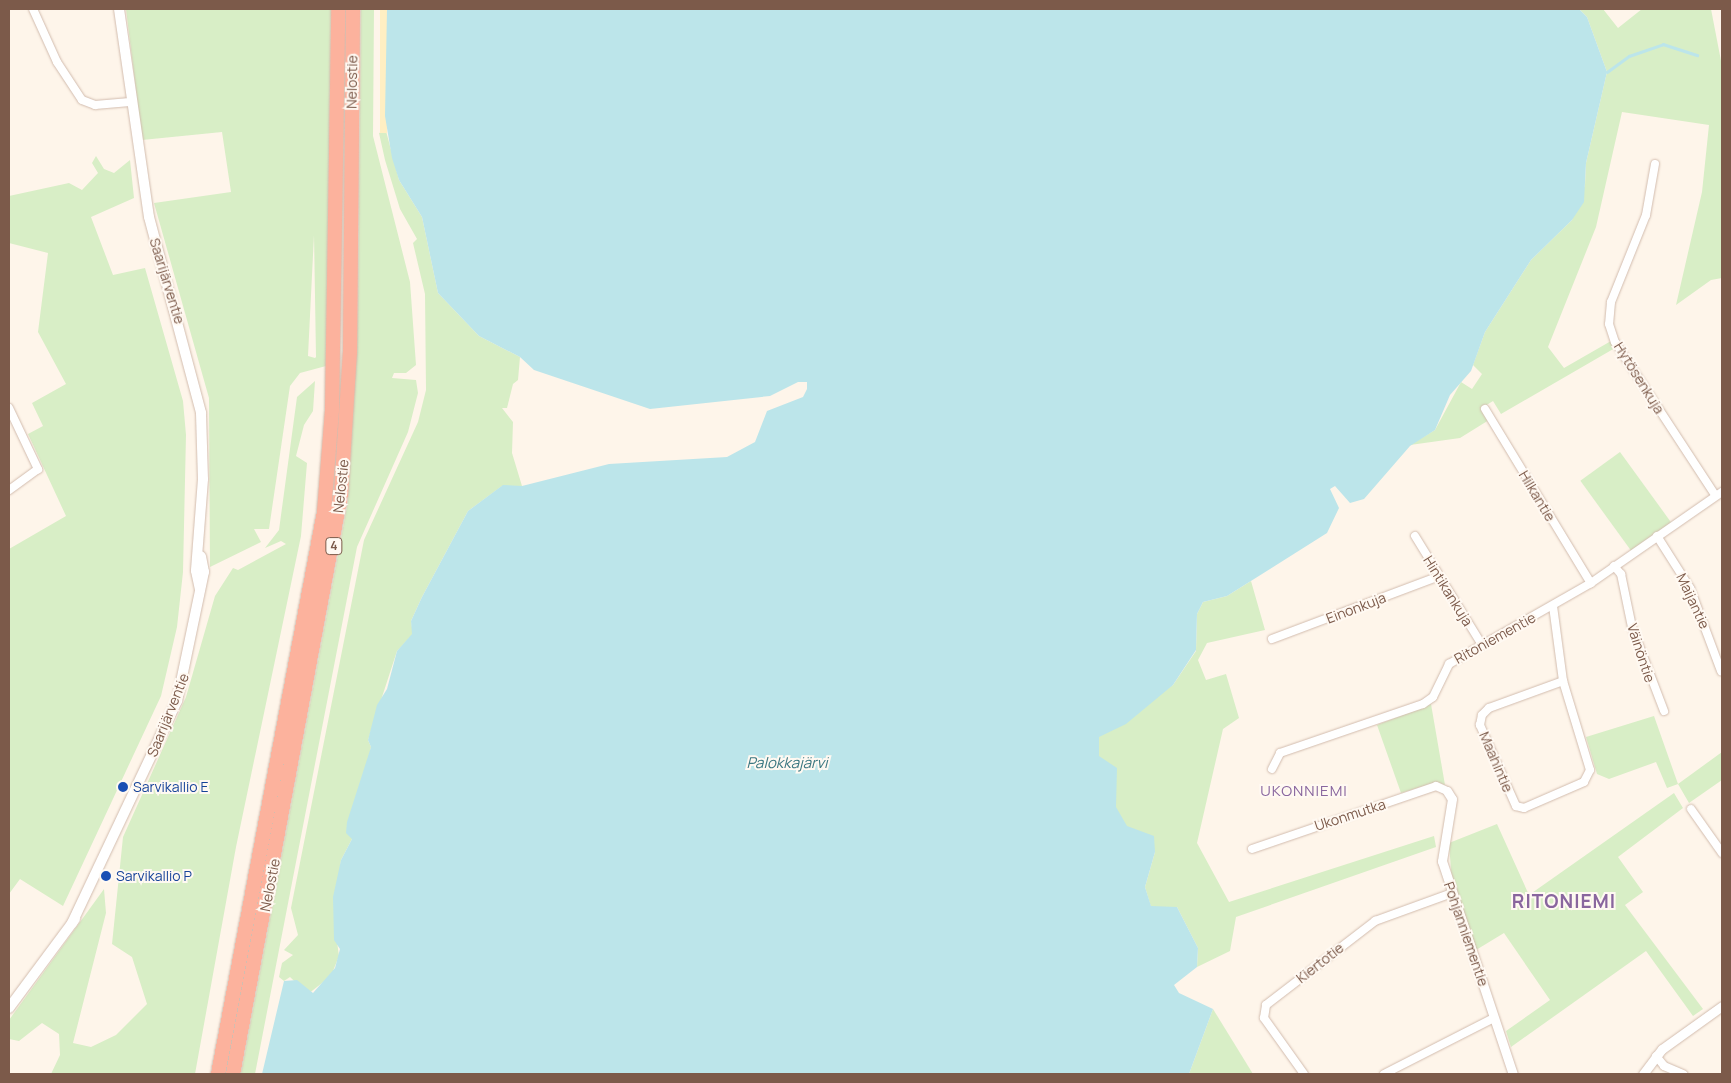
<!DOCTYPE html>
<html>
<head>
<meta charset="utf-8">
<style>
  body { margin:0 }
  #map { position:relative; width:1731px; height:1083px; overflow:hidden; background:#fef5ea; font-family:Manrope,sans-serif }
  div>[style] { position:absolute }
  .green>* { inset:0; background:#d8eec6; transform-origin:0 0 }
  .sand>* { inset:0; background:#ffefc3; transform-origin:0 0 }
  .water>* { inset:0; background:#bce5ea }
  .stream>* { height:2.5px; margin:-1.25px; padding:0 1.25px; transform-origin:1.25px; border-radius:1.25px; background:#bce5ea }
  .roads { filter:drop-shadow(0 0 1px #d2bcae) drop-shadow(0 0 1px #d2bcae) }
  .minor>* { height:8px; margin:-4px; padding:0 4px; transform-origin:4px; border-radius:4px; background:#fff }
  .tertiary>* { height:9px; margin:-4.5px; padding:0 4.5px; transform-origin:4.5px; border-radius:4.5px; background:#fff }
  .secondary>* { height:10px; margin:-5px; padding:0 5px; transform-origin:5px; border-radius:5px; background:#fff }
  .motorway>* { height:14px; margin:-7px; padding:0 7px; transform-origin:7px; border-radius:7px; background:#fcb29d }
  .dots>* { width:14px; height:14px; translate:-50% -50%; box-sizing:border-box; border:2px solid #fff9f2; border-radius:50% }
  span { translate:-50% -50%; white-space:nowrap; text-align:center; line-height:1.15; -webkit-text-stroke:4px #fff9f2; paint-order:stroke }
  .shield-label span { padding:1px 4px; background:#fff9f2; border:1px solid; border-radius:4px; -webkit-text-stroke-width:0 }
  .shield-label { font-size:12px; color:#7c5a4a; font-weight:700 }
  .street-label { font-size:14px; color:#7c5a4a }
  .transit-label { font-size:14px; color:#164399 }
  .left { translate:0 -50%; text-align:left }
  .water-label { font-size:15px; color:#3c7882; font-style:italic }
  .neighbourhood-label { font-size:15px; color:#89669e; letter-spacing:1px }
  .district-label { font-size:19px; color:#89669e; font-weight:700; letter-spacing:1px }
  .frame { position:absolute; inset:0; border:10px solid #7c5a4a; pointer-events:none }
</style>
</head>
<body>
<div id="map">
  <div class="green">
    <i style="clip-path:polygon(evenodd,126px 9px,331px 9px,326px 366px,300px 373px,290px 386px,269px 529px,254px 529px,261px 542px,210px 567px,209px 398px,154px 203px,231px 192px,222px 132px,142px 140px,126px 9px,314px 235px,316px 357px,315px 358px,308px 356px,314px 235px)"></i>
    <i style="clip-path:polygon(361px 9px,374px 9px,373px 136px,410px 282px,416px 365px,406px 373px,394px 373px,392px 378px,416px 380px,418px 393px,408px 432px,357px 547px,255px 1074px,241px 1074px,348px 501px,358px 306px)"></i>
    <i style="clip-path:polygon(1579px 9px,1603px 9px,1618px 28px,1642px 9px,1711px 9px,1722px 66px,1722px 278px,1711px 280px,1676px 305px,1702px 192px,1709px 125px,1622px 112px,1596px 227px,1548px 347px,1564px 368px,1611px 341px,1615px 348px,1501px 414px,1493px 401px,1485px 406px,1489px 420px,1460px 438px,1410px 445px,1435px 430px,1461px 382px,1472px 389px,1482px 374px,1473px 365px,1485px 332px,1531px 260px,1572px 220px,1585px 185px,1586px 163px,1607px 72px,1587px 17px)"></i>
    <i style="clip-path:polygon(386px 131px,399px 180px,422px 217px,438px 293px,479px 336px,520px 357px,518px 380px,513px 384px,507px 408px,502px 408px,513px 422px,512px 453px,522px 486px,502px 486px,468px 511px,422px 597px,411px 621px,413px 634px,397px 651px,368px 740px,371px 747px,352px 839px,341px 860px,334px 920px,339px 956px,331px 976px,308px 994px,290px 977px,284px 981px,279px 977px,282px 963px,293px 955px,284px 950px,298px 935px,291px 908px,364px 540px,418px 422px,426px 390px,425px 294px,413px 243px,417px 239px,400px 209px,385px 160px,379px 133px)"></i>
    <i style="clip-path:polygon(96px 156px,104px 169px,114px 173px,130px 160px,134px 198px,91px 217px,113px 275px,145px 268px,183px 401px,186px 435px,183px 572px,177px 627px,161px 696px,63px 906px,20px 879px,9px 894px,9px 549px,66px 516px,28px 434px,43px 426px,32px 403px,66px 384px,38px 332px,48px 253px,9px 243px,9px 196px,69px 183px,82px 190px,98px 173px,92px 163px)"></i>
    <i style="clip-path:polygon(315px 381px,313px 411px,304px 425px,296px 456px,307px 463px,301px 536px,236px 847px,195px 1074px,51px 1074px,60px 1055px,59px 1034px,42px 1023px,19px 1041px,9px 1039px,9px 1020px,104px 889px,106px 913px,73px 1043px,91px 1047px,116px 1035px,147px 1004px,132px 957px,112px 944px,123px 837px,186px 697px,215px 596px,233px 568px,238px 570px,286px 544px,281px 541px,265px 548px,279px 530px,297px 397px)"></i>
    <i style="left:1620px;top:452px;width:87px;height:49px;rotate:54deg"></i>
    <i style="clip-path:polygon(1251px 581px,1265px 630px,1207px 643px,1198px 660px,1206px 680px,1226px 674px,1239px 718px,1223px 729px,1197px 843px,1229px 902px,1434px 836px,1436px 847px,1236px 917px,1230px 951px,1197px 967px,1198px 948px,1177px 907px,1151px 907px,1145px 887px,1155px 852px,1086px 794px,1085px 740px,1173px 685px,1196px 651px,1197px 614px,1203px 602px,1227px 596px)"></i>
    <i style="clip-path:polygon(1431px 704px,1445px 785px,1437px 782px,1401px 793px,1377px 725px)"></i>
    <i style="clip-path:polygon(1654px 716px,1678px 784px,1722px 752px,1722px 780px,1689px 803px,1678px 784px,1667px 788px,1656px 762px,1609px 779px,1597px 774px,1586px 737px)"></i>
    <i style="clip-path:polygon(1674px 793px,1683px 808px,1618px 857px,1643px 892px,1625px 905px,1703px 1009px,1693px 1016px,1646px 951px,1511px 1047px,1506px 1031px,1550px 1000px,1504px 933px,1476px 950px,1452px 883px,1449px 843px,1497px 824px,1529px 895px)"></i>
    <i style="clip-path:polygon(1213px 1009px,1253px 1074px,1189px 1074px)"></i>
  </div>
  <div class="sand">
    <i style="left:380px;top:9px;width:7px;height:124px"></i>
  </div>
  <div class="water">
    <i style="clip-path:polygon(387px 9px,1579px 9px,1587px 17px,1607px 72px,1586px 163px,1584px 202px,1572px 220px,1531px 260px,1485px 332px,1471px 371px,1450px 395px,1435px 430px,1410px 446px,1364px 499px,1350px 503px,1335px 486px,1330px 489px,1339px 508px,1327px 533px,1227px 596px,1203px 602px,1197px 614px,1196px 650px,1173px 685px,1126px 724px,1099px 737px,1099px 756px,1117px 768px,1116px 807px,1127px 826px,1154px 836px,1155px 852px,1145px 887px,1151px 906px,1177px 907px,1198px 948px,1197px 967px,1174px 985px,1179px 993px,1213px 1009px,1189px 1074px,262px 1074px,284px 981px,297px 980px,313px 993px,335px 968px,340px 949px,334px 940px,333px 897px,341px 860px,352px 839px,346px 833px,347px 822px,371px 747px,368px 740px,377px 705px,387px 689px,397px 651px,412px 634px,411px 621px,422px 597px,468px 511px,503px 485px,522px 486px,609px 464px,727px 457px,755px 442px,767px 411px,803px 397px,807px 389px,807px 382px,798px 382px,770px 396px,650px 409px,534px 370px,520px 357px,479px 336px,438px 293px,422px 217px,399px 180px,392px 158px,385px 116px)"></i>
  </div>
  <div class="stream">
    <i style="left:1607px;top:72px;width:27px;rotate:-36deg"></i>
    <i style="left:1629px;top:56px;width:36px;rotate:-19deg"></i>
    <i style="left:1663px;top:44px;width:36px;rotate:18deg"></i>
  </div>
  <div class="roads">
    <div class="minor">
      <i style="left:33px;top:9px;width:58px;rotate:65.6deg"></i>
      <i style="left:57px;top:62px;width:45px;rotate:56.7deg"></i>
      <i style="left:82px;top:100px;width:14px;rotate:21deg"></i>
      <i style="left:95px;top:105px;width:35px;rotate:-5deg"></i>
      <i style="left:1655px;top:164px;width:52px;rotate:100deg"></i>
      <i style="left:1646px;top:215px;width:94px;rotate:111.9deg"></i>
      <i style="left:1611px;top:302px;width:22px;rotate:95deg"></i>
      <i style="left:1609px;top:324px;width:19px;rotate:72deg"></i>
      <i style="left:1615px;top:342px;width:183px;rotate:56.8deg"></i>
      <i style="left:9px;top:408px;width:68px;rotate:64.6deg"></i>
      <i style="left:38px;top:469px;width:36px;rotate:144deg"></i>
      <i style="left:1485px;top:409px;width:204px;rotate:58.7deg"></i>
      <i style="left:1415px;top:536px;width:128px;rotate:58.4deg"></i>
      <i style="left:1657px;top:536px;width:62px;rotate:57.6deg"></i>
      <i style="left:1690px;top:588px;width:89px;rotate:69.5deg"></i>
      <i style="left:1614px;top:566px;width:11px;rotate:49deg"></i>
      <i style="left:1621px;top:574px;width:54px;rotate:78.3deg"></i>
      <i style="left:1632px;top:627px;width:90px;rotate:69.1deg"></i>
      <i style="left:1553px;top:606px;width:76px;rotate:82.4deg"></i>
      <i style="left:1563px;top:681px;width:93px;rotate:73.1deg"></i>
      <i style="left:1590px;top:770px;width:13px;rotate:117deg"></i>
      <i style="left:1584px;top:782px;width:65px;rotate:156.6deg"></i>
      <i style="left:1524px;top:808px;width:8px;rotate:-166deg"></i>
      <i style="left:1516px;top:806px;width:89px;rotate:-114deg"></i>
      <i style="left:1480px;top:725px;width:10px;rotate:-79deg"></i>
      <i style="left:1482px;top:715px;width:10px;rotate:-45deg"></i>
      <i style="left:1489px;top:708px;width:79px;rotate:-20deg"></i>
      <i style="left:1272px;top:639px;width:179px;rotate:-20.6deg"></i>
      <i style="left:1272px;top:769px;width:18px;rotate:-63deg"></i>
      <i style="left:1280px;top:753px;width:151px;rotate:-18.9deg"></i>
      <i style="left:1423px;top:704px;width:12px;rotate:-35deg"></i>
      <i style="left:1433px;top:697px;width:37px;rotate:-64deg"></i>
      <i style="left:1449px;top:664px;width:163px;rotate:-29.7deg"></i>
      <i style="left:1591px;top:583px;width:160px;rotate:-34.8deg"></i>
      <i style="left:1691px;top:809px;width:54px;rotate:54.8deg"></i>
      <i style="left:1252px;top:849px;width:194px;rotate:-18.9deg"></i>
      <i style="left:1436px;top:786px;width:12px;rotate:24deg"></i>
      <i style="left:1656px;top:1056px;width:13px;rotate:51deg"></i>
      <i style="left:1664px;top:1066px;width:21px;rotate:23deg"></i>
      <i style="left:1304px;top:1074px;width:69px;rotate:-125.5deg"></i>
      <i style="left:1264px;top:1018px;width:13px;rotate:-81deg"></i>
      <i style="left:1266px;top:1005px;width:138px;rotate:-37.6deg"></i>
      <i style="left:1375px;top:921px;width:82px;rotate:-20deg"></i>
      <i style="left:1384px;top:1074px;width:123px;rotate:-27deg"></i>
    </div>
    <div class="tertiary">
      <i style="left:1447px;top:791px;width:9px;rotate:58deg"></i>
      <i style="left:1452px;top:799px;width:63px;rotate:99.2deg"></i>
      <i style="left:1442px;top:861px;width:225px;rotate:71.6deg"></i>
      <i style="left:1643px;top:1074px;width:31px;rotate:-53deg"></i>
      <i style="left:1662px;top:1049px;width:74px;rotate:-35.6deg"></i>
    </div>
    <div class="secondary">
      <i style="left:119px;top:9px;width:210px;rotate:81.8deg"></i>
      <i style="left:149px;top:217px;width:203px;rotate:75.1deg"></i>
      <i style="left:201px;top:413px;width:66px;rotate:88.3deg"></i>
      <i style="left:203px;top:479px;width:92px;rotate:94.4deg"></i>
      <i style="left:196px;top:571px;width:19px;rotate:78deg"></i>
      <i style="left:72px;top:923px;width:246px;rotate:-64.7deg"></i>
      <i style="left:177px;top:701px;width:132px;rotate:-78.2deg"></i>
      <i style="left:204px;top:572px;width:16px;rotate:-101deg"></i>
      <i style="left:9px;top:1008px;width:111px;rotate:-53.4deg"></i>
    </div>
    <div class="motorway">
      <i style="left:218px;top:1074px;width:572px;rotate:-79.32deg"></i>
      <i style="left:324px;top:512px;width:102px;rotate:-85.5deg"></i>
      <i style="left:332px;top:410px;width:401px;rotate:-89.1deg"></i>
      <i style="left:233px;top:1074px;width:590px;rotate:-79.45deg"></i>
      <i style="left:341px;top:494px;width:142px;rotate:-86.4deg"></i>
      <i style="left:350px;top:352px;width:343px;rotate:-89.5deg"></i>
    </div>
  </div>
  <div class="dots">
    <i style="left:123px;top:787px;background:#1a4fb4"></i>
    <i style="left:106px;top:876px;background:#1a4fb4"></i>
  </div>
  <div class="shield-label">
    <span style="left:334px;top:546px">4</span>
  </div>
  <div class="street-label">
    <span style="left:352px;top:82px;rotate:-89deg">Nelostie</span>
    <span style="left:167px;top:281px;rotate:73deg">Saarijärventie</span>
    <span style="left:1639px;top:378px;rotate:58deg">Hytösenkuja</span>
    <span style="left:341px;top:486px;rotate:-84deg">Nelostie</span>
    <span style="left:1537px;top:496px;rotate:59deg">Hilkantie</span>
    <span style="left:1448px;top:591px;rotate:58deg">Hintikankuja</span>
    <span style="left:1693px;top:601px;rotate:65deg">Maijantie</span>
    <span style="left:1356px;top:608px;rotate:-21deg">Einonkuja</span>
    <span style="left:1495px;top:638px;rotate:-29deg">Ritoniementie</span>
    <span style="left:1641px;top:653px;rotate:72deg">Väinöntie</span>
    <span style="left:168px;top:715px;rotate:-68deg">Saarijärventie</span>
    <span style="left:1496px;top:762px;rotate:67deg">Maahintie</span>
    <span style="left:1350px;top:815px;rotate:-18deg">Ukonmutka</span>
    <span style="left:270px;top:885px;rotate:-79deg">Nelostie</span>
    <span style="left:1466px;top:934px;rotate:71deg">Pohjanniementie</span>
    <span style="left:1320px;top:963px;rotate:-38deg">Kiertotie</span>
  </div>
  <div class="transit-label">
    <span class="left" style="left:133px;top:787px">Sarvikallio E</span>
    <span class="left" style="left:116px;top:876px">Sarvikallio P</span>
  </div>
  <div class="water-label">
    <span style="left:787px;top:763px">Palokkajärvi</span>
  </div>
  <div class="neighbourhood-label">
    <span style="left:1304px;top:791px">UKONNIEMI</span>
  </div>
  <div class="district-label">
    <span style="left:1564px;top:902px">RITONIEMI</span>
  </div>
  <div class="frame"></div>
</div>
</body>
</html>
